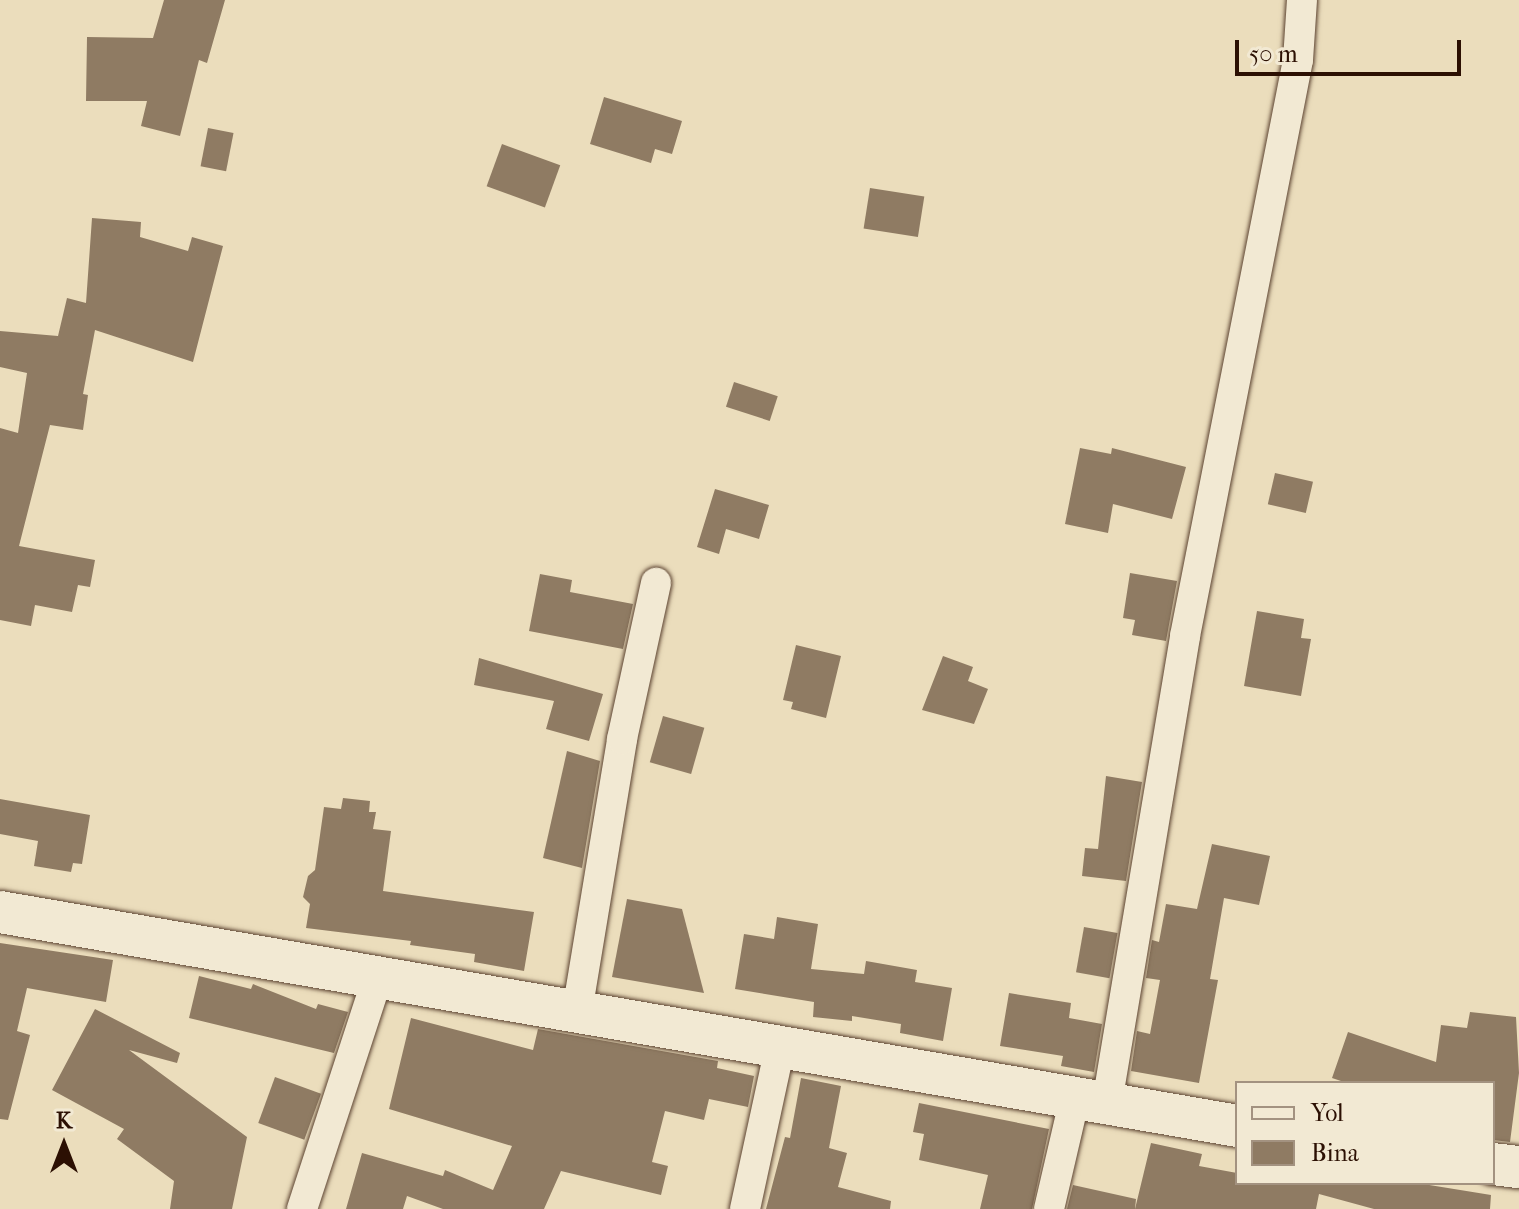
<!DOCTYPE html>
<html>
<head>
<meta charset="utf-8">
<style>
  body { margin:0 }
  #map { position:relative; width:1519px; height:1209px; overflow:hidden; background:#ebddbc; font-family:"IM FELL French Canon",serif }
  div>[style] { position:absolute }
  .building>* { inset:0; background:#8f7b63; transform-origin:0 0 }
  .roads { filter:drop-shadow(0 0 2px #5c4331) drop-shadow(0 0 2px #5c4331) }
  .street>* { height:30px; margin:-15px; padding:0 15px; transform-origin:15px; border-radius:15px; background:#f2e9d3 }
  .secondary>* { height:42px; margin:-21px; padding:0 21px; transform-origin:21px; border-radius:21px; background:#f2e9d3 }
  span { translate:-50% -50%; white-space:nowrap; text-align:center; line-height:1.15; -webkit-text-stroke:6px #f2e9d3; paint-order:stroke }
  .legend { position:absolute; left:1235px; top:1081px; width:260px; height:104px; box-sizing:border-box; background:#f2e9d3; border:2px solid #a39280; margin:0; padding:10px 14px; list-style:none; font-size:24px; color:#2c1003 }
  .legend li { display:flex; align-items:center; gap:16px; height:40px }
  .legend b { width:40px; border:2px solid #a39280 }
  .north { position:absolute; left:24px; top:1105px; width:80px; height:80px; -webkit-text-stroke:6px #f2e9d3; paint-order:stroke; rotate:0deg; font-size:22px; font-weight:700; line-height:32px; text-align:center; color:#2c1003 }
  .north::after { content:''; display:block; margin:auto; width:28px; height:36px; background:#2c1003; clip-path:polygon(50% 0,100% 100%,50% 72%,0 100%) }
  .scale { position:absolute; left:1235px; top:40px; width:226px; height:36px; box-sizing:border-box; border:4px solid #2c1003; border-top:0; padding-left:10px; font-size:24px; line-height:28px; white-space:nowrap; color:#2c1003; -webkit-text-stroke:6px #f2e9d3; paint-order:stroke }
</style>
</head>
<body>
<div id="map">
  <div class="building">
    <i style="clip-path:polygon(164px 0,225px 0,207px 63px,199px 60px,180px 136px,141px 126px,147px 101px,86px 101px,87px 37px,153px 38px)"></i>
    <i style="clip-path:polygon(604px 97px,682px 121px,672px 154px,655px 149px,651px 163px,590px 144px)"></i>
    <i style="left:208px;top:128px;width:26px;height:39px;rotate:11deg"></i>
    <i style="left:502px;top:144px;width:62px;height:45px;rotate:20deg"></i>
    <i style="left:870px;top:188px;width:55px;height:41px;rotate:9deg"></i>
    <i style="clip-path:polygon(92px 218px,141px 222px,140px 237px,188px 251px,192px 237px,223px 246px,193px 362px,95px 330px,83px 394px,88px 395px,83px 430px,50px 425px,19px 546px,95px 560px,90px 587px,78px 585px,72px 612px,35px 605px,31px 626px,0 620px,0 428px,18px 433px,27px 373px,0 367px,0 331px,58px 336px,67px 298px,86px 303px)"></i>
    <i style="left:734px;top:382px;width:46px;height:26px;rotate:18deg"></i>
    <i style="clip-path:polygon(1080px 448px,1111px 454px,1112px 448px,1186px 467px,1172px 519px,1113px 504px,1108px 533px,1065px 524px)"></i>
    <i style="left:1275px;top:473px;width:39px;height:32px;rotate:13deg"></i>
    <i style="clip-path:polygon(715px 489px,769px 505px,759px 539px,726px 529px,719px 554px,697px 547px)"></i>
    <i style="clip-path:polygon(1130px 573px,1177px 581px,1166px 641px,1132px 635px,1135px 620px,1123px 618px)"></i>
    <i style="clip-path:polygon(540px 574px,572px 580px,570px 592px,633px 604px,623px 649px,529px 631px)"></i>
    <i style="clip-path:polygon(1257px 611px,1304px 619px,1301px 638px,1311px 639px,1301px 696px,1244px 686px)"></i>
    <i style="clip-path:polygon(796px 645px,841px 656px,826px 718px,791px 709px,793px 702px,783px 700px)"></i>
    <i style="clip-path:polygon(943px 656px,973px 667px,968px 681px,988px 689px,974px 724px,922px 710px)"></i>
    <i style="clip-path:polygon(479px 658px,603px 694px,589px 741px,546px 729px,554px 701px,474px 685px)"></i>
    <i style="left:663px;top:716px;width:43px;height:48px;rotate:16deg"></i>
    <i style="clip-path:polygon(567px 751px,600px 761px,582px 868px,543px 858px)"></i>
    <i style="clip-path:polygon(1106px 776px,1142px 782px,1126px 881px,1082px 876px,1085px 848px,1098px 849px)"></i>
    <i style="clip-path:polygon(343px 798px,370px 801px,369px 812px,376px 812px,373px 829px,391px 831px,383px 891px,534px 912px,524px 971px,474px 962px,475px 954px,410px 945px,411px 941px,306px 928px,310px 904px,303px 897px,308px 876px,315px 870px,324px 807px,341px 809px)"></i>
    <i style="clip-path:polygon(0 799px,90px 815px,82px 864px,73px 863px,71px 872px,34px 866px,38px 841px,0 834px)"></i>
    <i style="clip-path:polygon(1212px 844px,1270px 856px,1259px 905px,1224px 898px,1210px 979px,1218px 980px,1199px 1083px,1131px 1071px,1137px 1031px,1150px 1034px,1160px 980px,1146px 978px,1152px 940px,1159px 942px,1166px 904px,1197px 909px)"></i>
    <i style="clip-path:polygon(627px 899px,682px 909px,704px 993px,612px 977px)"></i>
    <i style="clip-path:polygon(777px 917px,818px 924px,811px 969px,864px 974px,866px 961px,917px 970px,915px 982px,952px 988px,943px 1041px,900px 1033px,901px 1024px,852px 1016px,852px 1021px,813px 1017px,814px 1002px,735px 989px,744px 934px,774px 939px)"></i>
    <i style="left:1084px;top:927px;width:34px;height:46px;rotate:10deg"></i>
    <i style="clip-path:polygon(0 943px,113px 960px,106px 1002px,27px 988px,17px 1031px,30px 1035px,8px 1120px,0 1119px)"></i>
    <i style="clip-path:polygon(199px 976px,251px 989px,253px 984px,316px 1009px,318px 1004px,348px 1012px,334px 1053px,189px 1018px)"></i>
    <i style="clip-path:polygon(1009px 993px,1071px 1003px,1069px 1018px,1102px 1024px,1094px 1072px,1061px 1066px,1063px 1056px,1000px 1046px)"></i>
    <i style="clip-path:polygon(95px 1009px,180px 1053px,177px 1063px,129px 1050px,247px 1137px,232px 1209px,170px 1209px,174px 1181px,117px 1139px,124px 1129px,52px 1090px)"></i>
    <i style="clip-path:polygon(1470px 1012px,1516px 1017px,1519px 1073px,1510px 1142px,1493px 1140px,1493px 1083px,1347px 1083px,1332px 1078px,1348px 1032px,1436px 1062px,1441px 1025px,1467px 1028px)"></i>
    <i style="clip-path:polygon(411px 1018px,533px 1050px,538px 1029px,718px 1061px,717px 1068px,754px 1076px,748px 1107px,709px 1099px,704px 1120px,665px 1111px,652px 1162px,668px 1166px,661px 1195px,561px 1171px,544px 1209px,443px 1209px,407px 1196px,403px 1209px,346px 1209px,362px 1153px,443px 1176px,445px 1170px,493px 1190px,512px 1146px,389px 1109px)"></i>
    <i style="left:275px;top:1077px;width:49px;height:49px;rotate:20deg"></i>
    <i style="clip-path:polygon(801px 1078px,841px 1086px,829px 1148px,847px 1153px,838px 1187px,891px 1201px,890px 1209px,766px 1209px,785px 1137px,790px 1138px)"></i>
    <i style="clip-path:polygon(919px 1103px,1049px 1129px,1032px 1209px,980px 1209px,988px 1175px,919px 1160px,924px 1134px,913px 1132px)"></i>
    <i style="clip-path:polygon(1151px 1143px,1202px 1154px,1199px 1166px,1237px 1173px,1237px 1183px,1417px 1183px,1491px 1195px,1490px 1209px,1374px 1209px,1319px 1194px,1316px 1209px,1135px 1209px)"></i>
    <i style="clip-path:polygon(1073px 1185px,1136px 1199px,1135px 1209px,1067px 1209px)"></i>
  </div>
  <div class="roads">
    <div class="street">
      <i style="left:577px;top:1012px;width:277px;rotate:-80.6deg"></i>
      <i style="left:622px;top:739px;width:160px;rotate:-77.7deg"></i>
      <i style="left:1107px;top:1103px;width:473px;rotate:-80.5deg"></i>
      <i style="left:1185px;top:636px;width:587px;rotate:-78.9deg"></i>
      <i style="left:1298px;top:60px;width:60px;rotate:-86.2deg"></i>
      <i style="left:302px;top:1209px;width:244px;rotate:-71.9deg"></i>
      <i style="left:745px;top:1209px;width:166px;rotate:-77.8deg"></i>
      <i style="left:1049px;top:1209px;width:115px;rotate:-76.9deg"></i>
    </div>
    <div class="secondary">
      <i style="left:0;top:912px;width:1255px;rotate:9.81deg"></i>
      <i style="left:1493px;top:1164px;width:26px;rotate:7deg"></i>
    </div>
  </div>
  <ul class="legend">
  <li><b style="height:10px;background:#f2e9d3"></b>Yol</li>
  <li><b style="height:22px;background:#8f7b63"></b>Bina</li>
  </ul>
  <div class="north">K</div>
  <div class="scale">50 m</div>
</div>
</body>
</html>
